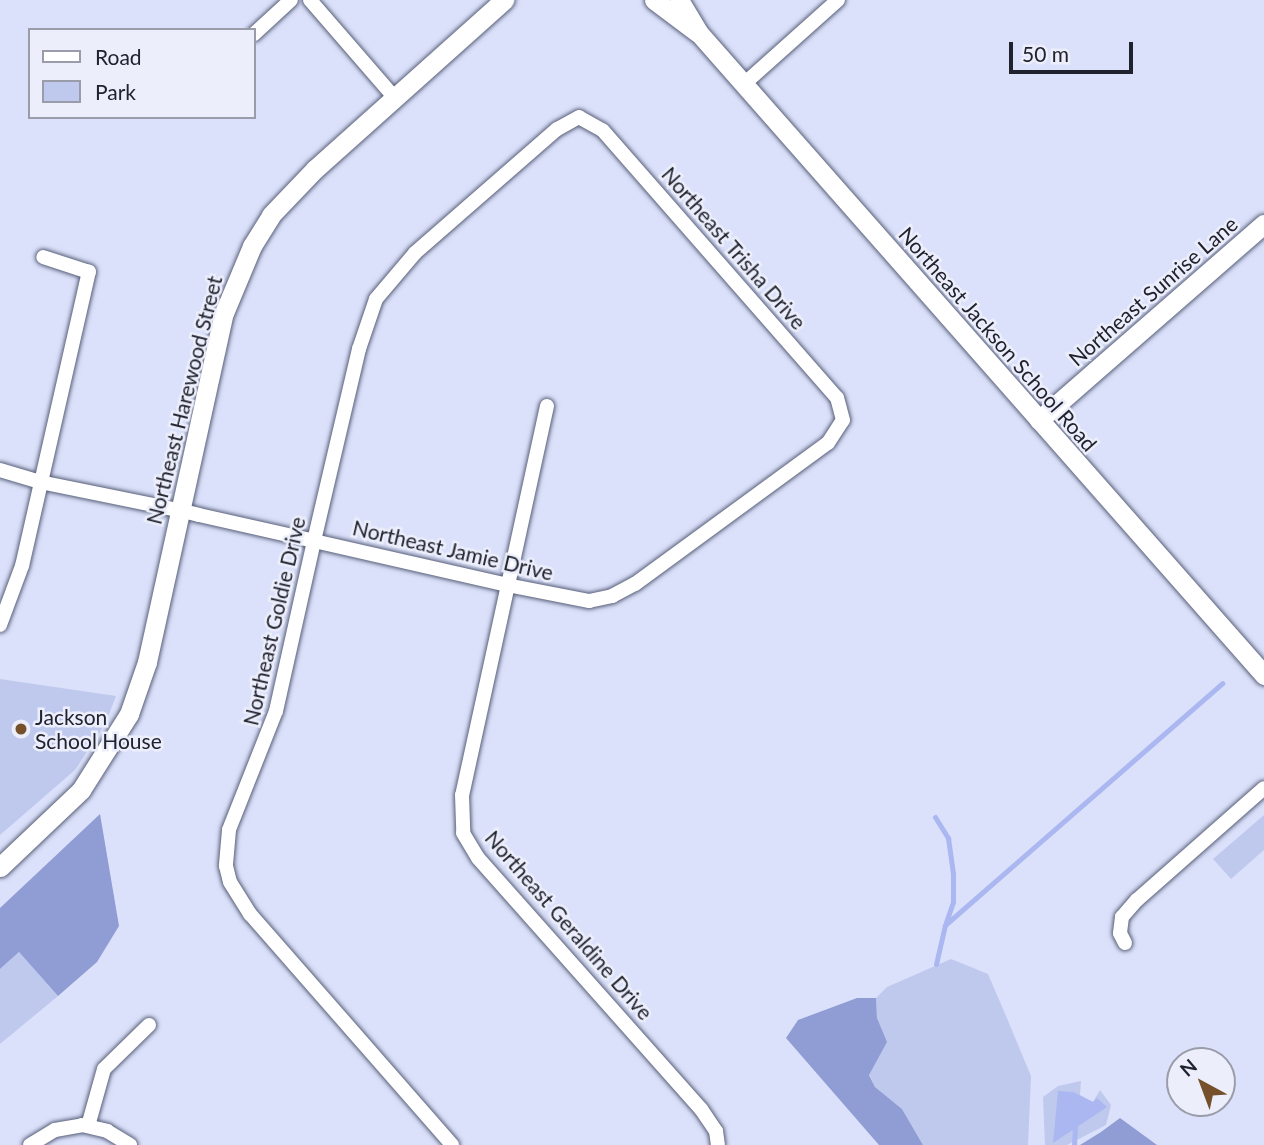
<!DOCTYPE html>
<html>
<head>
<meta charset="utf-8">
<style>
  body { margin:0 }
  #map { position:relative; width:1264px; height:1145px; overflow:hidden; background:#dbe1fa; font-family:Lato,sans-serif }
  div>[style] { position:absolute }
  .green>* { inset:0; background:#bfc9ee }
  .forest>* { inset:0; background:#909cd4 }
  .water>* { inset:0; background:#aab7f0 }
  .stream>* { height:5px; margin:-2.5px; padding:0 2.5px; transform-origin:2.5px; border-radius:2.5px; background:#aab7f0 }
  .roads { filter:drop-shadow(0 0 2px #585f79) drop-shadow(0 0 2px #585f79) }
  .street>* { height:14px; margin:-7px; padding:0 7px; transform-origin:7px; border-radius:7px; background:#fff }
  .secondary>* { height:19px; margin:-9.5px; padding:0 9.5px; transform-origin:9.5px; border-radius:9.5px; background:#fff }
  .dots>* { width:19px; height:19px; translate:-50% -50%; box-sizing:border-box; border:4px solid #eceffb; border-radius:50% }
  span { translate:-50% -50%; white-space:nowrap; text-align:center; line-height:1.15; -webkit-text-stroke:5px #eceffb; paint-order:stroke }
  .street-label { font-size:21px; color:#20232e }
  .poi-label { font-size:21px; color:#20232e }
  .left { translate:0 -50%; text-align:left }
  .legend { position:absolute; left:28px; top:28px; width:228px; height:91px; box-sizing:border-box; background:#eceffb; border:2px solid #9a9da9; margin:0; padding:9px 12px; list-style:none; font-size:21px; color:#20232e }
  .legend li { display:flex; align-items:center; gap:14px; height:35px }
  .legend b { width:35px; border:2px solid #9a9da9 }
  .north { position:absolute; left:1166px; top:1047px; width:70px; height:70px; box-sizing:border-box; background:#eceffb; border:2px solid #9a9da9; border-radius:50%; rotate:319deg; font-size:19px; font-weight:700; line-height:28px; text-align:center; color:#20232e }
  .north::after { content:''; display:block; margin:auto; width:24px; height:32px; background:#75502b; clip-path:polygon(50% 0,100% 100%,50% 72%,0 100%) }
  .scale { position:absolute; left:1009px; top:42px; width:124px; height:32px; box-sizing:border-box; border:4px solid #20232e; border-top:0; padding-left:9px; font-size:21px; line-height:24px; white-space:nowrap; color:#20232e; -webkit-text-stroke:5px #eceffb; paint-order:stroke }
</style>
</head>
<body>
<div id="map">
  <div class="green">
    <i style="clip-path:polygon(0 679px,116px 696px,106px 722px,75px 770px,0 835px)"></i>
    <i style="clip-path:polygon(1264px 815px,1264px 850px,1231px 879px,1213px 859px)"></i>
    <i style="clip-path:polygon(19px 952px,58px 996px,0 1044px,0 969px)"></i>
    <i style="clip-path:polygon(951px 959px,988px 974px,1006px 1016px,1031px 1076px,1028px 1145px,923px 1145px,902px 1109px,875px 1087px,869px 1074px,886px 1042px,877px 1018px,876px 998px,887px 987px)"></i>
    <i style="clip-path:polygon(1081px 1081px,1080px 1095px,1093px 1102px,1100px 1090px,1111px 1105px,1106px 1125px,1067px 1145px,1045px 1145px,1043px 1097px,1058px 1086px)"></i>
  </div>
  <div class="forest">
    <i style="clip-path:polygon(100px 814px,119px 926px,97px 962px,58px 996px,19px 952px,0 969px,0 908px)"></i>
    <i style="clip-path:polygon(857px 998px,876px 998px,877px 1018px,887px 1042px,869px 1075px,875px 1087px,902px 1109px,923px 1145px,879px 1145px,786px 1038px,798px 1020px)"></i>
    <i style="clip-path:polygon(1120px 1118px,1157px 1145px,1080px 1145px,1101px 1132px)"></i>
  </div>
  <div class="water">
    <i style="clip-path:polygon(1058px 1091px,1073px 1092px,1093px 1102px,1097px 1098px,1107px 1107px,1053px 1143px)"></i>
  </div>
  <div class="stream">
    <i style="left:935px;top:817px;width:25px;rotate:58deg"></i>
    <i style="left:948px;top:838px;width:36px;rotate:82deg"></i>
    <i style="left:953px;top:874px;width:28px;rotate:90deg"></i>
    <i style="left:953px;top:902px;width:21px;rotate:109deg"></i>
    <i style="left:936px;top:964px;width:40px;rotate:-77deg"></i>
    <i style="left:945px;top:925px;width:368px;rotate:-41.1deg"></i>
    <i style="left:1074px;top:1145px;width:20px;rotate:-87deg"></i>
  </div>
  <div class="roads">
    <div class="street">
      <i style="left:310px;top:0;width:128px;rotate:49.1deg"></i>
      <i style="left:254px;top:34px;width:50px;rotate:-42.6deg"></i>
      <i style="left:744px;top:84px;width:126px;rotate:-41.8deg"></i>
      <i style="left:547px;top:406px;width:398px;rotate:102.3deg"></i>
      <i style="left:462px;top:795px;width:38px;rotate:88deg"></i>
      <i style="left:463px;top:833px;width:29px;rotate:59deg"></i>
      <i style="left:478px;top:858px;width:336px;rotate:48.4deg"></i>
      <i style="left:701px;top:1109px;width:27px;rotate:56deg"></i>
      <i style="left:716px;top:1131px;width:14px;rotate:82deg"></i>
      <i style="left:0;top:470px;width:42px;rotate:16.7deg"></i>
      <i style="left:40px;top:482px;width:150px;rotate:11.5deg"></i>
      <i style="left:187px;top:512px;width:12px;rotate:14deg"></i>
      <i style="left:199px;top:515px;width:118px;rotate:12.7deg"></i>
      <i style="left:314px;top:541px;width:198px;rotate:12.8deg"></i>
      <i style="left:507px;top:585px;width:84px;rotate:11deg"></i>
      <i style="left:589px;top:601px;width:24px;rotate:-12deg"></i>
      <i style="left:612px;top:596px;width:26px;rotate:-28deg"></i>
      <i style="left:635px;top:584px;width:239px;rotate:-36.2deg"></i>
      <i style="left:828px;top:443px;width:27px;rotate:-57deg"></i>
      <i style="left:843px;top:420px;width:23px;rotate:-105deg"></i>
      <i style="left:837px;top:398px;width:356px;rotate:-131.2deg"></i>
      <i style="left:602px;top:130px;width:26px;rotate:-151deg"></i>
      <i style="left:579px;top:117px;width:25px;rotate:151deg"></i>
      <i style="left:557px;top:129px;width:189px;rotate:138.9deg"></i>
      <i style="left:415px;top:253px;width:60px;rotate:130.3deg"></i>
      <i style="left:376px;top:299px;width:53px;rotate:108.8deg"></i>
      <i style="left:359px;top:349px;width:197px;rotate:103.2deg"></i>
      <i style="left:314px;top:541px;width:174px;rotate:102.6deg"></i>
      <i style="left:276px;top:711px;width:128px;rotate:111.6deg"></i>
      <i style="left:229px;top:830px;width:36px;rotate:95deg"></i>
      <i style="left:226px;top:866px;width:16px;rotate:76deg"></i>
      <i style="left:230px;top:882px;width:38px;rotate:58deg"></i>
      <i style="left:250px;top:914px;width:307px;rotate:48.8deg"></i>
      <i style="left:0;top:625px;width:63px;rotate:-69.6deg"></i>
      <i style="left:22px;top:566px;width:302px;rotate:-77.2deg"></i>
      <i style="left:89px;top:272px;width:48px;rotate:-161.9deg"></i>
      <i style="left:1125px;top:943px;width:11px;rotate:-117deg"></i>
      <i style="left:1120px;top:933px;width:16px;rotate:-83deg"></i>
      <i style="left:1122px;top:917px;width:23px;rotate:-49deg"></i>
      <i style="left:1137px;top:900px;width:169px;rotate:-41.4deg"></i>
      <i style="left:88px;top:1126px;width:59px;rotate:-74.3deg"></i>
      <i style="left:104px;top:1069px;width:63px;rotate:-44.4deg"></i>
      <i style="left:30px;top:1145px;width:29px;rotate:-31deg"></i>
      <i style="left:55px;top:1130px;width:27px;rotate:-10deg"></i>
      <i style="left:82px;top:1125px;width:26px;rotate:13deg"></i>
      <i style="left:107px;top:1131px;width:27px;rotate:31deg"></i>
    </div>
    <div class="secondary">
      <i style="left:654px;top:0;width:54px;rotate:36.7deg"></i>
      <i style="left:679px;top:0;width:37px;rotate:59deg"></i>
      <i style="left:698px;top:32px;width:857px;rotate:48.64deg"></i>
      <i style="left:1039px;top:420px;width:298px;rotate:-41.1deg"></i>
      <i style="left:0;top:867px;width:112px;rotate:-43.5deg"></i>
      <i style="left:81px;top:790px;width:90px;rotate:-57.7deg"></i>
      <i style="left:129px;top:714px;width:55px;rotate:-70.9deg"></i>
      <i style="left:147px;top:662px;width:357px;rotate:-77.6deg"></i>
      <i style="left:224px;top:313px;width:73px;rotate:-67.3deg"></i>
      <i style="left:252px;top:246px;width:36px;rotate:-58deg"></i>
      <i style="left:271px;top:215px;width:64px;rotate:-46.3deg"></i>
      <i style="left:315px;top:169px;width:254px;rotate:-41.8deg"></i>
    </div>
  </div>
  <div class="dots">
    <i style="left:21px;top:729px;background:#75502b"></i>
  </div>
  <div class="street-label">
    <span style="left:734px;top:248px;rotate:49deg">Northeast Trisha Drive</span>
    <span style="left:1153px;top:291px;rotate:-41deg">Northeast Sunrise Lane</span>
    <span style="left:998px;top:339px;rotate:49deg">Northeast Jackson School Road</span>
    <span style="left:184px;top:400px;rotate:-76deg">Northeast Harewood Street</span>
    <span style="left:453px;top:550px;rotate:13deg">Northeast Jamie Drive</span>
    <span style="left:274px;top:621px;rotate:-77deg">Northeast Goldie Drive</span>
    <span style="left:569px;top:925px;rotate:49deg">Northeast Geraldine Drive</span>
  </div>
  <div class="poi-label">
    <span class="left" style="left:35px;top:729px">Jackson<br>School House</span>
  </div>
  <ul class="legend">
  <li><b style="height:9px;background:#fff"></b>Road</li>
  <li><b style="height:19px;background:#bfc9ee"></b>Park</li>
  </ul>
  <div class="north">N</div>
  <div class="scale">50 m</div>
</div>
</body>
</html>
